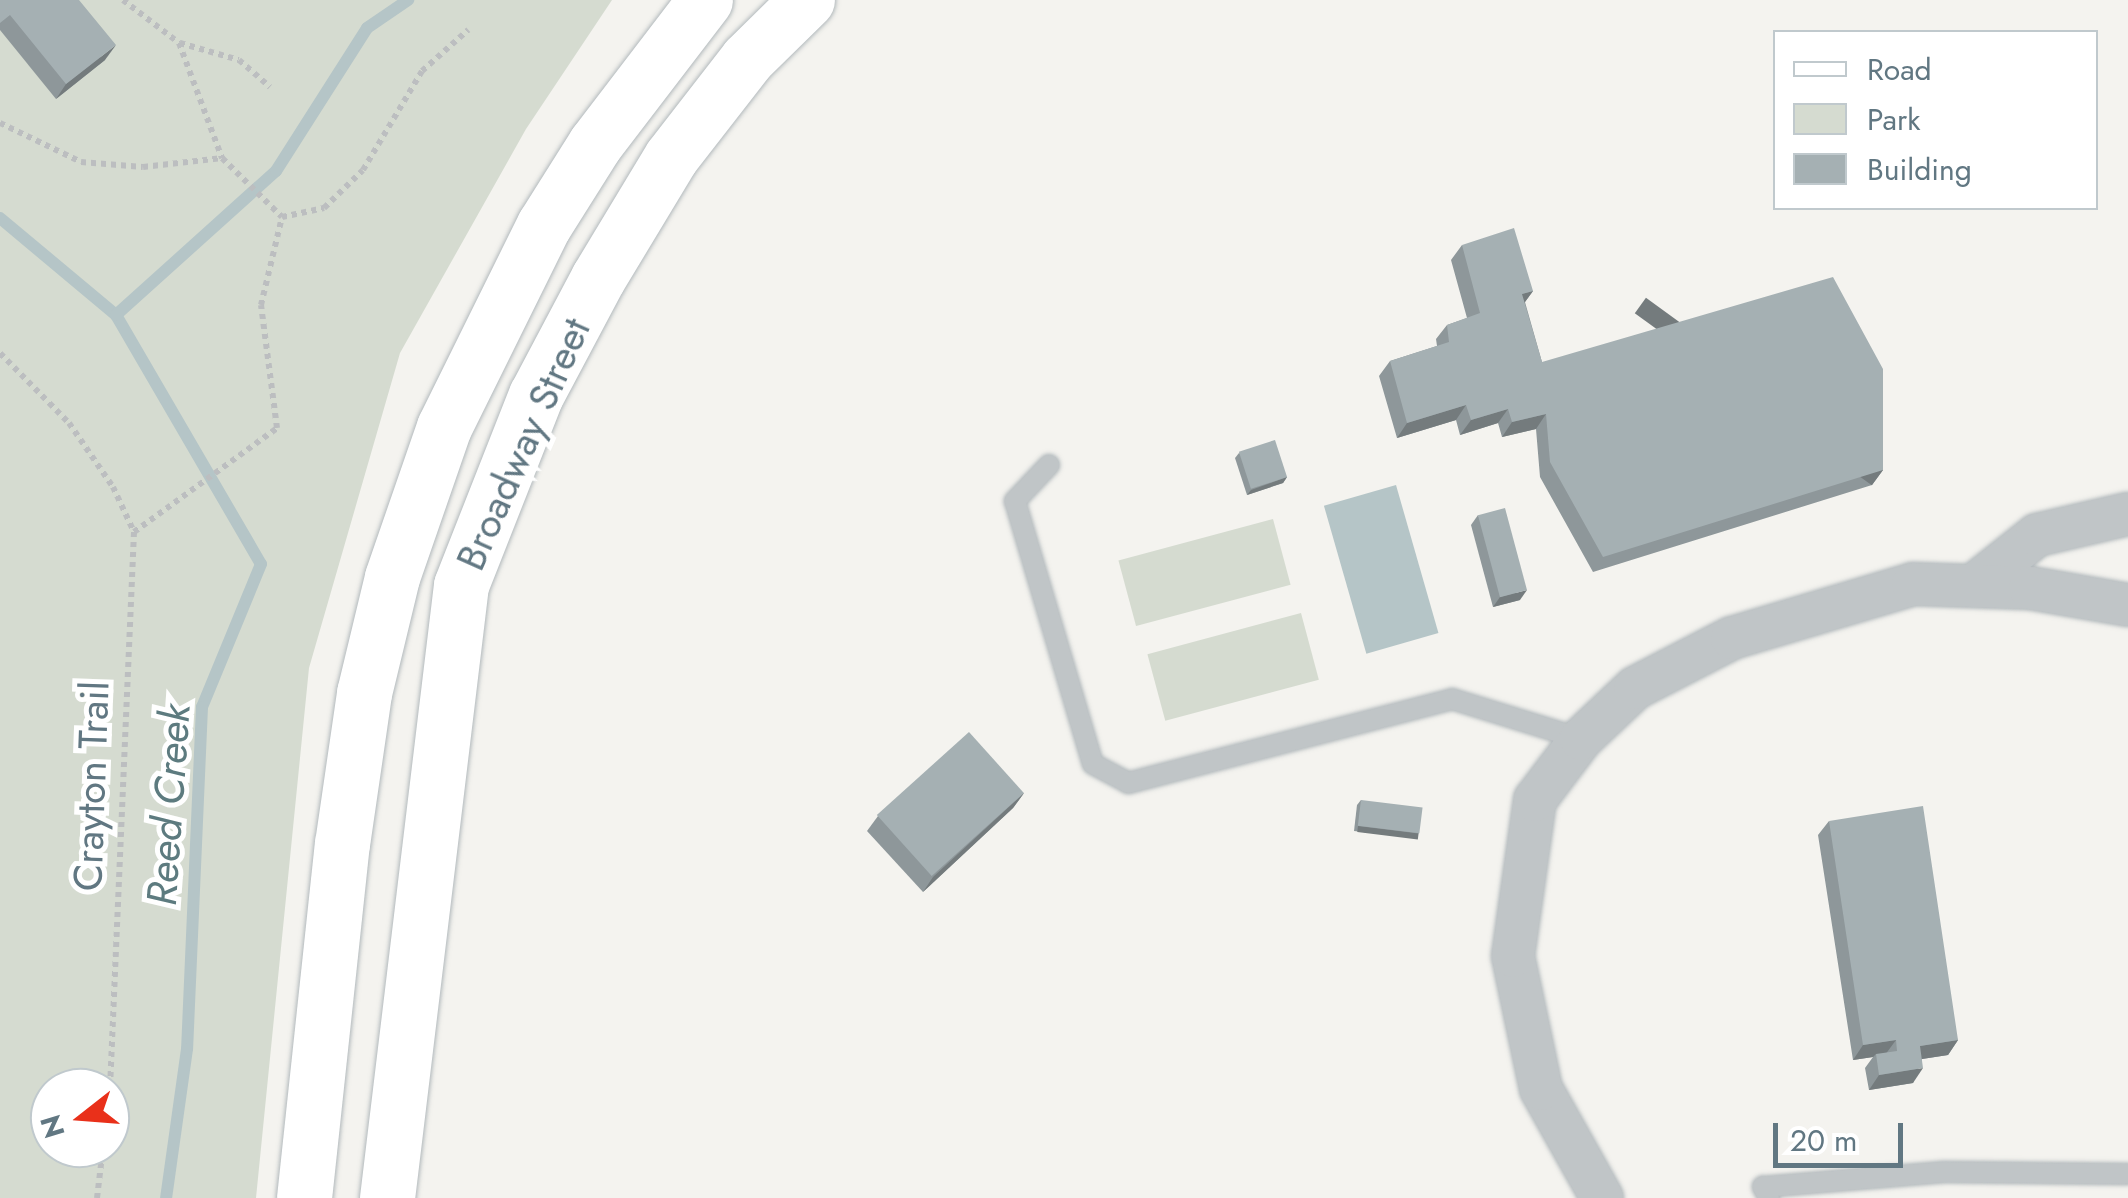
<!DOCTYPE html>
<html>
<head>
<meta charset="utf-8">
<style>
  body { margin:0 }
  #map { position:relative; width:2128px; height:1198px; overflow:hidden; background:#f4f3ef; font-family:Jost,sans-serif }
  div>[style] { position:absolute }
  .green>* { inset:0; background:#d5dbd0; transform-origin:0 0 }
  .water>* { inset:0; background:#b5c5c7; transform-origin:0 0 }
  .stream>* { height:12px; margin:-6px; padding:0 6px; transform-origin:6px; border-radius:6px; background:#b5c5c7 }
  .path>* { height:6px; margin-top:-3px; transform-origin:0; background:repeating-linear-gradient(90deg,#bcbec0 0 5px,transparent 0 10px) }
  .roads { filter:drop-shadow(0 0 2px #b2b9bc) drop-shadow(0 0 2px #b2b9bc) }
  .service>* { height:20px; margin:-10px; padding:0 10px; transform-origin:10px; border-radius:10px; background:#c0c5c7 }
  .minor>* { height:42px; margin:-21px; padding:0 21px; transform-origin:21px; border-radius:21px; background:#c0c5c7 }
  .secondary>* { height:55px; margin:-27.5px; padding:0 27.5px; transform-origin:27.5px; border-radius:27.5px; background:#fff }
  .wall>* { inset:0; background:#8e979a }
  .shaded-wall>* { inset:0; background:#747b7d; transform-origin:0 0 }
  .building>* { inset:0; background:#a5b0b3; transform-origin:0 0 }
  span { translate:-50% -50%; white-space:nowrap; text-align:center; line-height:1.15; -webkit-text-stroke:10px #fff; paint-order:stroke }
  .street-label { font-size:40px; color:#617782 }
  .water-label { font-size:42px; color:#5d7b7f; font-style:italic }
  .legend { position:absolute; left:1773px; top:30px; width:325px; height:180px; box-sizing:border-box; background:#fff; border:2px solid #c0c9cd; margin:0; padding:12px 18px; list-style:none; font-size:30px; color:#617782 }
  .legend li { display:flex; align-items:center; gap:20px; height:50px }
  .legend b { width:50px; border:2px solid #c0c9cd }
  .north { position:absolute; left:30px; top:1068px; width:100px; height:100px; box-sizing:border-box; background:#fff; border:2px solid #c0c9cd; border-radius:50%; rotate:253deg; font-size:28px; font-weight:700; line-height:40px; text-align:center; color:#617782 }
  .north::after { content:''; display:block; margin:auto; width:35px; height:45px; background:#e9301a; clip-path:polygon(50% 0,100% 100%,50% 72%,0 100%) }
  .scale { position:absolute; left:1773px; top:1123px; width:130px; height:45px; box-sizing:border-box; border:5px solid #617782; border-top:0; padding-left:12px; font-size:30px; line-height:35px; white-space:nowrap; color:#617782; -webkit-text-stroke:8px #fff; paint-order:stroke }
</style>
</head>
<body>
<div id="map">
  <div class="green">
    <i style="clip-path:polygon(evenodd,0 0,612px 0,526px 129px,400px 353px,309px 668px,256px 1198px,0 1198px,0 0,50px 1088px,110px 1088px,110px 1148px,50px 1148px,50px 1088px)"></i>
    <i style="left:1273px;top:519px;width:68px;height:160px;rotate:75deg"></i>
    <i style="left:1301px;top:613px;width:69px;height:159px;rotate:75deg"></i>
  </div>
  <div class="water">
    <i style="left:1396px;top:485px;width:154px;height:75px;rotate:74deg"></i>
  </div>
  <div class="stream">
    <i style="left:0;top:218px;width:151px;rotate:39.9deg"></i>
    <i style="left:116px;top:315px;width:288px;rotate:59.8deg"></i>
    <i style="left:261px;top:564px;width:155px;rotate:112.4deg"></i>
    <i style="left:202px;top:707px;width:342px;rotate:92.5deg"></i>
    <i style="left:187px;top:1049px;width:150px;rotate:98deg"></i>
    <i style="left:116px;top:315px;width:215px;rotate:-42deg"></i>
    <i style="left:276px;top:171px;width:169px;rotate:-57.5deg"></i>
    <i style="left:367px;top:28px;width:50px;rotate:-34.3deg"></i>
  </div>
  <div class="path">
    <i style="left:123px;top:0;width:71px;rotate:37.5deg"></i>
    <i style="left:179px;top:43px;width:123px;rotate:69.5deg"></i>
    <i style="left:222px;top:158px;width:84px;rotate:44.5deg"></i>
    <i style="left:180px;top:43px;width:61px;rotate:16.1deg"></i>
    <i style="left:239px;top:60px;width:41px;rotate:41.1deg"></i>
    <i style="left:0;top:123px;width:90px;rotate:25.7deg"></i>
    <i style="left:81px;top:162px;width:62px;rotate:4.6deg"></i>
    <i style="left:143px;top:167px;width:80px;rotate:-6.5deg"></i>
    <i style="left:282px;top:217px;width:43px;rotate:-12.1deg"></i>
    <i style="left:324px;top:208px;width:54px;rotate:-44.3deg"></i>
    <i style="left:363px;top:170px;width:115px;rotate:-59.2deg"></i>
    <i style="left:422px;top:71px;width:62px;rotate:-41.7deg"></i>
    <i style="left:0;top:353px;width:98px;rotate:45.4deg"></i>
    <i style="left:69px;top:423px;width:78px;rotate:55.5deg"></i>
    <i style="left:113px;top:487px;width:50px;rotate:65deg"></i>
    <i style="left:134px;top:532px;width:557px;rotate:92.47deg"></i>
    <i style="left:134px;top:532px;width:177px;rotate:-36deg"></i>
    <i style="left:277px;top:428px;width:124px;rotate:-97.4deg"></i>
    <i style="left:261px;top:305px;width:90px;rotate:-76.6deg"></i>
    <i style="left:97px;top:1198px;width:50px;rotate:-83.2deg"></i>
  </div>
  <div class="roads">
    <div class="service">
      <i style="left:1049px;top:465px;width:50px;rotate:133.4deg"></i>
      <i style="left:1015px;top:501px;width:274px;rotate:73.5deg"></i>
      <i style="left:1093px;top:764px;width:40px;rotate:28deg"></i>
      <i style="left:1128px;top:783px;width:335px;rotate:-14.5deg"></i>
      <i style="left:1452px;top:699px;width:135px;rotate:17.2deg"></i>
      <i style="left:1769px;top:1198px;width:13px;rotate:-119deg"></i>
      <i style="left:1763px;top:1187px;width:182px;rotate:-4.7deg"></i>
      <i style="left:1944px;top:1172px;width:184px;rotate:0.6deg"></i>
    </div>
    <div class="minor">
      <i style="left:1973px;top:586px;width:82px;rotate:-38.6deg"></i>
      <i style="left:2037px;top:535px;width:93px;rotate:-13deg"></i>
      <i style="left:1602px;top:1198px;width:125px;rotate:-119.2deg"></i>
      <i style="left:1541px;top:1089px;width:136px;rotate:-101.9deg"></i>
      <i style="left:1513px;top:956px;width:158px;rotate:-82deg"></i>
      <i style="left:1535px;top:800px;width:76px;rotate:-53deg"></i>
      <i style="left:1581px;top:739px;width:74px;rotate:-43.4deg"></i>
      <i style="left:1635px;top:688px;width:109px;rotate:-27.3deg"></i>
      <i style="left:1732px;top:638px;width:189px;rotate:-16.6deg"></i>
      <i style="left:1913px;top:584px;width:117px;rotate:2deg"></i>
      <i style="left:2030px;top:588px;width:99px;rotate:9.8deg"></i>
    </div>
    <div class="secondary">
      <i style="left:304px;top:1198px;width:356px;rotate:-83.9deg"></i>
      <i style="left:342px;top:844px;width:153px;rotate:-81.7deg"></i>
      <i style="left:364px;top:693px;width:119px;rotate:-76.4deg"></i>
      <i style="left:392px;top:577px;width:159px;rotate:-70.9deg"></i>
      <i style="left:444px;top:427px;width:225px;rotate:-63.7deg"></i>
      <i style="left:544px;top:225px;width:96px;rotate:-57.8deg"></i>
      <i style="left:595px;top:144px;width:181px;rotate:-52.6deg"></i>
      <i style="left:387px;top:1198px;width:617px;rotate:-83.12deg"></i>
      <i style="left:461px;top:585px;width:204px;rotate:-68.5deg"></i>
      <i style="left:536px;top:395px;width:132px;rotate:-62.1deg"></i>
      <i style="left:598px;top:278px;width:141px;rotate:-58.9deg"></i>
      <i style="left:671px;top:157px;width:124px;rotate:-52.2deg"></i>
      <i style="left:747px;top:59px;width:84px;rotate:-44.5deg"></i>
    </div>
  </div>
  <div class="wall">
    <i style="clip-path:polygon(0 0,105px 60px,56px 99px,0 30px)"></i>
    <i style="clip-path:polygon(1462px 245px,1533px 291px,1525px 302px,1542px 362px,1883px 470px,1872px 485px,1593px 572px,1540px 477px,1536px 429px,1502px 437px,1498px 423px,1460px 435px,1456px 420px,1397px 438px,1379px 376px,1390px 361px,1437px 346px,1436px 339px,1447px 325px,1467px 318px,1451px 260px)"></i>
    <i style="clip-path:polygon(1239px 453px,1287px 477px,1283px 483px,1247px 495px,1235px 458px)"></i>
    <i style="clip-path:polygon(1478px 515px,1520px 600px,1493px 607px,1471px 525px)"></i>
    <i style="clip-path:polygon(1024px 793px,1013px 808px,923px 892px,867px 831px,878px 816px)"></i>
    <i style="clip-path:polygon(1361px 800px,1419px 833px,1415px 838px,1354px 831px,1357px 805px)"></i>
    <i style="clip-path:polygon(1829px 821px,1958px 1040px,1948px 1055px,1922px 1059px,1913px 1083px,1869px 1090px,1865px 1068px,1873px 1057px,1853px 1060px,1818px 835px)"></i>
  </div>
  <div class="shaded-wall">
    <i style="clip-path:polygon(116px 45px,105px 60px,56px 99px,66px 84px)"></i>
    <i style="clip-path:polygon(1533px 291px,1522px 306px,1522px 294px)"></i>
    <i style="clip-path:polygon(1466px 405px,1456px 420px,1397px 438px,1407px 423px)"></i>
    <i style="clip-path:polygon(1508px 409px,1498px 423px,1460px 435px,1471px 420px)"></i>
    <i style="clip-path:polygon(1546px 414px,1536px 429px,1502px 437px,1512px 422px)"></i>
    <i style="left:1883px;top:470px;width:19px;height:293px;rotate:126deg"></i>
    <i style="clip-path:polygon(1287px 477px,1283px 483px,1247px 495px,1251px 490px)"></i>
    <i style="clip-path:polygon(1527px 590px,1520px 600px,1493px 607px,1500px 597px)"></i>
    <i style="clip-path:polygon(1024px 793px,1013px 808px,923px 892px,933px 877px)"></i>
    <i style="left:1358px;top:826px;width:61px;height:6px;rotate:7deg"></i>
    <i style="clip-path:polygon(1896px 1040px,1885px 1055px,1876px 1054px,1873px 1057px,1853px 1060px,1863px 1045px)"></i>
    <i style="clip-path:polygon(1958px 1040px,1948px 1055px,1909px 1061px,1920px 1046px)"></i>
    <i style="clip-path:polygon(1923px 1068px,1913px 1083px,1869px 1090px,1879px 1075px)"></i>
  </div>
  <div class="building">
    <i style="clip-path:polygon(0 0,79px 0,116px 45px,66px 84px,10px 15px,0 23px)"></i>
    <i style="clip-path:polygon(1514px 228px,1533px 291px,1522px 294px,1542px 362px,1833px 277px,1883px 369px,1883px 470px,1603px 557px,1550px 462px,1546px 414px,1512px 422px,1508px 409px,1471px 420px,1466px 405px,1407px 423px,1390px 361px,1449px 342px,1447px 325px,1480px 313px,1462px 245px)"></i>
    <i style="left:1275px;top:440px;width:39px;height:38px;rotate:72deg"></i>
    <i style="left:1505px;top:508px;width:85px;height:28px;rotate:75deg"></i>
    <i style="left:969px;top:732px;width:82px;height:124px;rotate:48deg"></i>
    <i style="left:1361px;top:800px;width:62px;height:26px;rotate:7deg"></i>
    <i style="clip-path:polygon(1923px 806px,1958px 1040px,1920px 1046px,1923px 1068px,1879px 1075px,1876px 1054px,1897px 1051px,1896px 1040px,1863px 1045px,1829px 821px)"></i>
  </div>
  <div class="street-label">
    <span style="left:523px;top:444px;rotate:-66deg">Broadway Street</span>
    <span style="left:91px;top:786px;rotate:-88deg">Crayton Trail</span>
  </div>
  <div class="water-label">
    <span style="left:169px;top:805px;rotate:-86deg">Reed Creek</span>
  </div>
  <ul class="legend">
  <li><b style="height:12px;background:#fff"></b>Road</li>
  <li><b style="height:28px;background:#d5dbd0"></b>Park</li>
  <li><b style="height:28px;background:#a5b0b3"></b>Building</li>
  </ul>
  <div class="north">N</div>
  <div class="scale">20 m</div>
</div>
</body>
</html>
